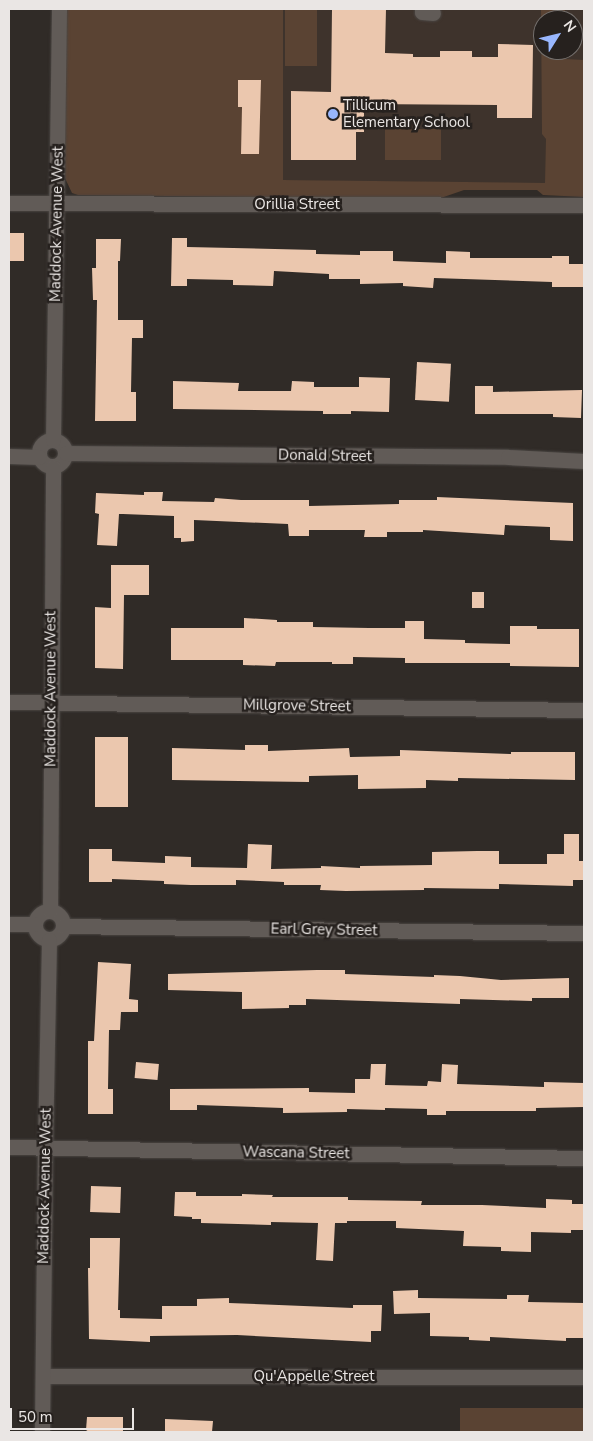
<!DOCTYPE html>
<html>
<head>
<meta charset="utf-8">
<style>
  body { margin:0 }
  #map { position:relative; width:593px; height:1441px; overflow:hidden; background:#302b27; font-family:"Nunito Sans",sans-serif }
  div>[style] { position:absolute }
  .built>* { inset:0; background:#3e332c }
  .green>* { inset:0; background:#5a4333; transform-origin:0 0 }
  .building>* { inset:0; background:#ebc7ae; transform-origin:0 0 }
  .roads { filter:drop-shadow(0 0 1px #4a4643) drop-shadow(0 0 1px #4a4643) }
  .minor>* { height:15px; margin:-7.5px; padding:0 7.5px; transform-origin:7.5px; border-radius:7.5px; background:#615b57 }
  .minor>.ring { margin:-7.5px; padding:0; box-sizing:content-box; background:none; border:15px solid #615b57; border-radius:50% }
  .dots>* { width:14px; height:14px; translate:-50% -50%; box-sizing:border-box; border:2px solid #26211e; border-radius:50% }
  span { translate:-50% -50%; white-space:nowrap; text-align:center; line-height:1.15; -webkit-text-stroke:5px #26211e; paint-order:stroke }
  .poi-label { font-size:15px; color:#eae6e4 }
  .left { translate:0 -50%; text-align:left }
  .street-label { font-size:15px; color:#eae6e4 }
  .frame { position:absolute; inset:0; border:10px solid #eae6e4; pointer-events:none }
  .north { position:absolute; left:533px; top:10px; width:50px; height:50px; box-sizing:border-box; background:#26211e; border:1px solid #74706d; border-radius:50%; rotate:54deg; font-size:14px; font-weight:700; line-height:20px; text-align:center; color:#eae6e4 }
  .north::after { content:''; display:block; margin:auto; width:18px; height:22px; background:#98b6fd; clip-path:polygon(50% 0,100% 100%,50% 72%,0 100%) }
  .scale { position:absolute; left:10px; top:1408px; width:124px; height:22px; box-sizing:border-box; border:2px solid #eae6e4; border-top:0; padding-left:6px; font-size:15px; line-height:18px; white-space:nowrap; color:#eae6e4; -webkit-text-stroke:4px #26211e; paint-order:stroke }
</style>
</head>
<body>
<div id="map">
  <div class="built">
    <i style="clip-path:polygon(evenodd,83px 9px,584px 9px,584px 184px,81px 178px,83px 9px,543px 20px,573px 20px,573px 50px,543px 50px,543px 20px)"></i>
  </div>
  <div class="green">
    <i style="clip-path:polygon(66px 9px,283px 9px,283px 180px,545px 183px,546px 139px,542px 134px,541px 9px,565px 9px,565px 20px,543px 20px,543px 50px,564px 50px,564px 59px,584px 60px,584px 197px,543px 195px,537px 190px,464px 190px,438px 199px,78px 195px,72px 193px,64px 176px)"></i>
    <i style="left:285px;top:10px;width:32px;height:56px"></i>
    <i style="left:385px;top:129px;width:56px;height:31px"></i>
    <i style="left:460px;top:1408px;width:124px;height:24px"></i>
  </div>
  <div class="building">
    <i style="clip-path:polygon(332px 9px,386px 9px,385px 53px,413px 54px,413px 57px,440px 57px,440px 51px,472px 51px,472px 57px,498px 57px,498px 44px,533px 45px,532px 118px,497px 118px,497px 105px,364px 104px,364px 132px,356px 132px,356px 160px,291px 160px,291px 91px,331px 92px)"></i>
    <i style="clip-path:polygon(238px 80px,261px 80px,259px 154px,241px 154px,242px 107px,238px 107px)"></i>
    <i style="left:9px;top:233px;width:15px;height:28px"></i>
    <i style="clip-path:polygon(172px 238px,187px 238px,187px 247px,316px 250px,316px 254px,360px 255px,360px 251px,393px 251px,393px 261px,446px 263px,446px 251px,470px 252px,470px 258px,552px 258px,552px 256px,569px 256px,569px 264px,584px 264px,583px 287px,552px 287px,552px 282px,434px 278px,433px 288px,403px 286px,403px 283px,360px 284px,360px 279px,329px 279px,329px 274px,274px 271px,273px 286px,233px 285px,233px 280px,187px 279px,187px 286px,171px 286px)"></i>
    <i style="clip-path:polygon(96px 239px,121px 239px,120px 261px,118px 261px,118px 320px,143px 320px,143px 338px,132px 338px,131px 392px,136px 392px,136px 421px,95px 421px,97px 300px,93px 300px,92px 268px,96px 268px)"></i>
    <i style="left:417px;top:362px;width:34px;height:38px;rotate:3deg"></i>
    <i style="clip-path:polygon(359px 377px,390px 378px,389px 412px,351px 411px,351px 414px,323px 414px,323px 411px,173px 409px,173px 381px,239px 383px,238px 391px,291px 391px,292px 381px,314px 382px,314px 387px,359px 387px)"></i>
    <i style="clip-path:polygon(475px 386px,493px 386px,493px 392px,582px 390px,581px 418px,553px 417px,553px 414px,475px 414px)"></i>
    <i style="clip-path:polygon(144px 492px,163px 492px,162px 501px,214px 502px,215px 498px,241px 500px,309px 500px,309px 506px,399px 504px,399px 500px,437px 500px,437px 497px,573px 503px,573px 541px,550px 540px,550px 527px,505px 525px,504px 535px,423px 530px,423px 532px,387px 532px,387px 537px,364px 537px,365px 530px,309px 530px,309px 536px,289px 536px,288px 524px,194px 520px,194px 541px,181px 542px,181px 538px,174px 538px,174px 516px,123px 514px,119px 514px,117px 546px,97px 545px,99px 514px,95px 513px,96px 493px,144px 495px)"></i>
    <i style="clip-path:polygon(111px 565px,149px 565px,149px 595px,124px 595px,123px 669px,95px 668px,95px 607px,111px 608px)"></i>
    <i style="left:472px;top:592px;width:12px;height:16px"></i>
    <i style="clip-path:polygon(244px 618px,277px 620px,277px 622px,313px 622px,313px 627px,369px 628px,405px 628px,405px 621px,424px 621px,424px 639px,465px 640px,465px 643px,510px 644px,510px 626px,537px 626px,537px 629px,579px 629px,579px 667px,510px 666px,510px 663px,405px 663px,405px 658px,353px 657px,353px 664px,332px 664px,332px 662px,276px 662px,275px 666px,243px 665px,243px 660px,171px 660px,171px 628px,244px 628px)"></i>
    <i style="left:95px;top:737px;width:33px;height:70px"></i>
    <i style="clip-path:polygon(245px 745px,268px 745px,268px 751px,349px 748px,350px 757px,400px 756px,400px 750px,511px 754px,511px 752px,575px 752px,575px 780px,458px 778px,458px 781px,426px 780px,426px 788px,358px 789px,358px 775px,309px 776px,309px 782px,172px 780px,172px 748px,245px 750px)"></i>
    <i style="clip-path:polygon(564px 834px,579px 834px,579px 861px,584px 861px,584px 880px,573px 880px,573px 886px,499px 884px,499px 889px,424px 888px,424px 890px,346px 891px,320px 890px,321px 885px,284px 885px,284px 882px,236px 880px,236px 885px,191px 885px,164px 884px,164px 881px,112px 879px,112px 882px,89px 882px,89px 849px,112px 849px,112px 861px,165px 863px,165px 856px,191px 857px,191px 867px,247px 868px,248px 844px,272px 845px,271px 869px,321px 868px,321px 866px,360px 868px,360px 866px,432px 865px,432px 852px,477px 851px,499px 851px,499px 864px,547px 864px,547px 854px,564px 854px)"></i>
    <i style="clip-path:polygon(98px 962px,131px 964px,129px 999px,138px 1000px,138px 1012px,121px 1012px,120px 1030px,109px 1030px,108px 1089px,113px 1089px,113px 1114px,88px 1114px,88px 1041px,94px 1041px)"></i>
    <i style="clip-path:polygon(317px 970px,345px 970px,345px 974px,434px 977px,434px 975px,460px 976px,501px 980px,569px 978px,569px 998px,532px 998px,532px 1001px,460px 999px,460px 1004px,306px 999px,306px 1005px,289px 1005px,289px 1008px,242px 1009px,242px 992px,168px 990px,168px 974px)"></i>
    <i style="left:136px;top:1062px;width:23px;height:16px;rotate:5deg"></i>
    <i style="clip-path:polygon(371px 1064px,386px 1064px,385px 1085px,427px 1086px,428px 1081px,441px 1082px,442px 1064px,458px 1065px,457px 1084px,544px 1087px,544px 1082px,584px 1083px,584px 1107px,536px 1108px,536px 1111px,446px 1111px,446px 1115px,427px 1115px,427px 1109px,385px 1108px,385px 1110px,347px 1109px,347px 1112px,283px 1113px,283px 1108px,197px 1105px,197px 1110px,170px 1110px,170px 1089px,309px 1088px,309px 1092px,355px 1093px,355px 1079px,370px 1079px)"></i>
    <i style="left:91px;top:1186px;width:30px;height:26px;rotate:2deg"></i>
    <i style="clip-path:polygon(175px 1192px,196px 1192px,196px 1196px,242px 1196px,242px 1194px,273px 1195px,272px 1197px,348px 1197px,348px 1200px,422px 1201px,421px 1205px,482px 1205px,546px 1208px,546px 1199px,572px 1200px,572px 1204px,584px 1204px,584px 1230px,571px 1230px,571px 1233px,531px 1232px,531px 1252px,501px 1251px,501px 1247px,463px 1246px,464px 1231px,396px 1228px,396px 1221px,347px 1221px,347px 1223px,335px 1223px,333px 1261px,316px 1260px,318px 1223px,271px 1222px,271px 1225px,201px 1223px,201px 1219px,192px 1219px,192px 1217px,174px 1216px)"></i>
    <i style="clip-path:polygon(90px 1238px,120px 1238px,118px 1310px,120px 1310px,120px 1318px,162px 1319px,162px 1306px,197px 1306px,197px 1299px,229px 1298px,229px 1303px,353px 1308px,353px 1305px,382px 1305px,381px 1331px,371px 1331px,371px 1342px,237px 1335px,150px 1336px,150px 1342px,89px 1339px,88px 1268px,90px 1268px)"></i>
    <i style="clip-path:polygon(418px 1290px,418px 1298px,507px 1299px,507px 1295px,529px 1295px,528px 1302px,584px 1303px,584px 1338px,566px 1338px,566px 1341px,490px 1337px,490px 1341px,469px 1340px,469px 1337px,430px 1336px,430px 1313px,394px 1314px,393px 1291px)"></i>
    <i style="clip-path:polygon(87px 1417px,123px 1417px,123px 1432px,89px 1432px,86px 1430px)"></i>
    <i style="clip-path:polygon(165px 1419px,213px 1421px,212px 1432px,165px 1432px)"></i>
  </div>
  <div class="roads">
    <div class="minor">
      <i style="left:422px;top:9px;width:3px;rotate:90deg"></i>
      <i style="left:422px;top:12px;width:11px;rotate:5deg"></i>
      <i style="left:9px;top:203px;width:575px;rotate:0.2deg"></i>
      <i class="ring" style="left:39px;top:440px;width:11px;height:11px"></i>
      <i style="left:53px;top:440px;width:431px;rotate:-89.2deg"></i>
      <i style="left:66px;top:453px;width:442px;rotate:0.5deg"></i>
      <i style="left:508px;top:457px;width:76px;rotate:3deg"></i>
      <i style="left:9px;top:456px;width:30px;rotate:2deg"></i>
      <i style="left:9px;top:702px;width:575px;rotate:0.8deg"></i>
      <i class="ring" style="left:35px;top:911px;width:13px;height:13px"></i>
      <i style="left:50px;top:911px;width:444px;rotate:-89.6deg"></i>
      <i style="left:9px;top:924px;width:25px"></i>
      <i style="left:63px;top:926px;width:521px;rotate:0.77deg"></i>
      <i style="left:9px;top:1147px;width:575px;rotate:1.1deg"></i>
      <i style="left:43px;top:1376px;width:541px;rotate:0.11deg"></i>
      <i style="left:42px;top:1432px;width:284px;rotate:-89.4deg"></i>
      <i style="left:45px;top:1148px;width:208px;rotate:-88.9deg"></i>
    </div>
  </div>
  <div class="dots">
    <i style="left:333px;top:114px;background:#98b6fd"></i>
  </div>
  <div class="poi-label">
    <span class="left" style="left:343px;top:114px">Tillicum<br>Elementary School</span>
  </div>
  <div class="street-label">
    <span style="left:297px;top:205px">Orillia Street</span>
    <span style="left:57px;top:224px;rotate:-89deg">Maddock Avenue West</span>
    <span style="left:325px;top:456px;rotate:1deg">Donald Street</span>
    <span style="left:51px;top:689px;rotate:-90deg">Maddock Avenue West</span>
    <span style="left:297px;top:706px;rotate:1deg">Millgrove Street</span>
    <span style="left:324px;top:930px;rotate:1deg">Earl Grey Street</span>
    <span style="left:296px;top:1153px;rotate:1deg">Wascana Street</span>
    <span style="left:45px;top:1186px;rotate:-89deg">Maddock Avenue West</span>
    <span style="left:314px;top:1377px">Qu'Appelle Street</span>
  </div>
  <div class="frame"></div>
  <div class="north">N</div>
  <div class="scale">50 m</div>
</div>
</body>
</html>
